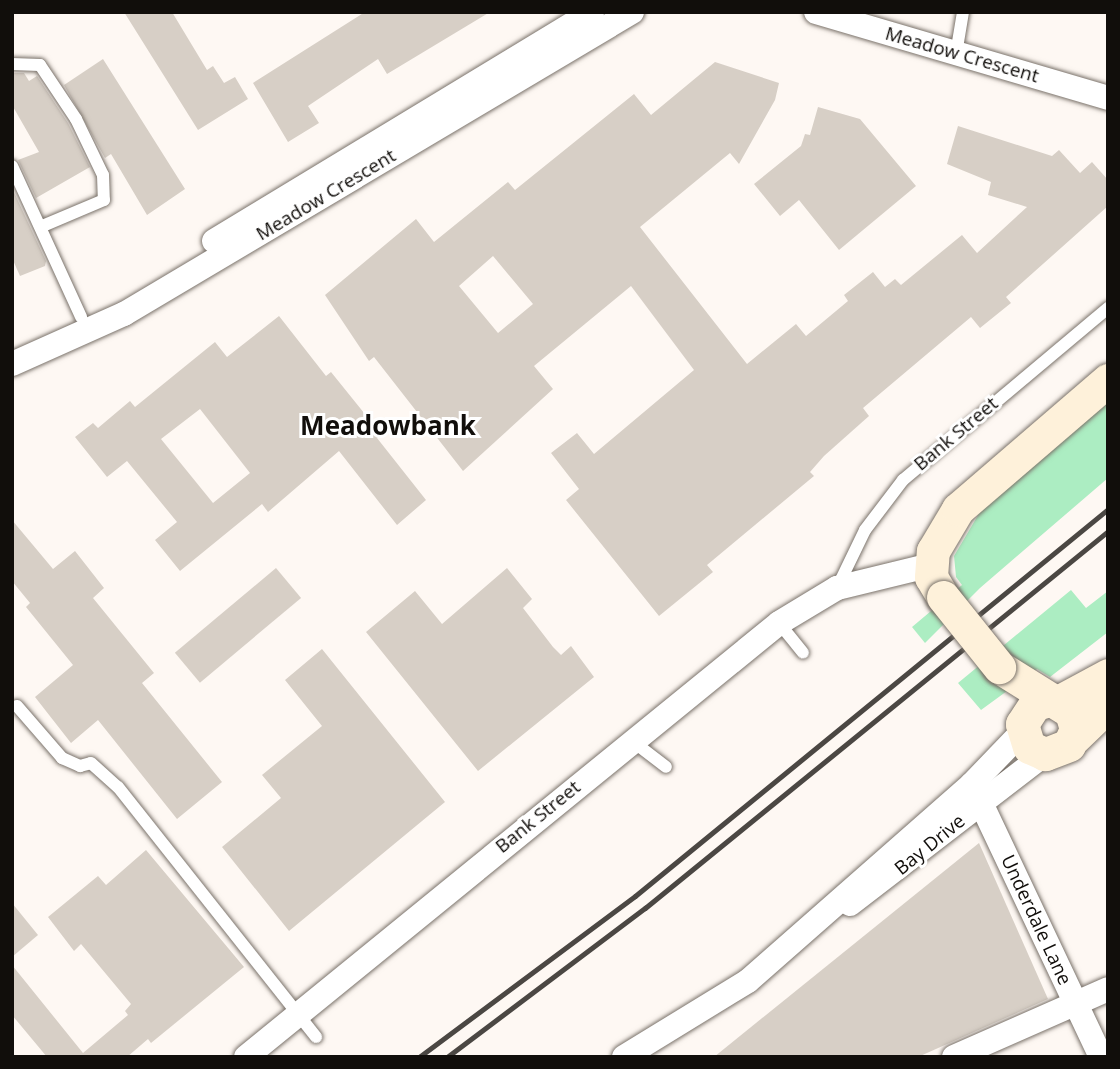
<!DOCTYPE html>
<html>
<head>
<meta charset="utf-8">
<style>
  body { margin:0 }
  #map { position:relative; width:1120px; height:1069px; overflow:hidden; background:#fef8f3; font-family:"Open Sans",sans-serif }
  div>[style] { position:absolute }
  .green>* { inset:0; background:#acedc2 }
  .building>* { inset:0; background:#d7cfc6; transform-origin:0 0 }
  .roads { filter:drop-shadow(0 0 2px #7a726a) drop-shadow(0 0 2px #7a726a) }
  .service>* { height:12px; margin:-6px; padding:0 6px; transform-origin:6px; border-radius:6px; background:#fff }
  .minor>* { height:24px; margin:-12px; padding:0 12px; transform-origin:12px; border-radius:12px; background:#fff }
  .secondary>* { height:33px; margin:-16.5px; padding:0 16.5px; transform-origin:16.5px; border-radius:16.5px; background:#fef1da }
  .rail>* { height:5px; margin:-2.5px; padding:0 2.5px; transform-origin:2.5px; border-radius:2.5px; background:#4b4743 }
  .bridges { filter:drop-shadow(0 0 2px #7a726a) drop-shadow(0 0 2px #7a726a) }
  .secondary-bridge>* { height:33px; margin:-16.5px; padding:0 16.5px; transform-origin:16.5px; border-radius:16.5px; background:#fef1da }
  span { translate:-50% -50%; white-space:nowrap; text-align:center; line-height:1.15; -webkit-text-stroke:6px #fff; paint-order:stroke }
  .street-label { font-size:19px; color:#110e0b }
  .district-label { font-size:26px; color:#110e0b; font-weight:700 }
  .frame { position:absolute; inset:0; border:14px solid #110e0b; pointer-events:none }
</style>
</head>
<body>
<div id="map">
  <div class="green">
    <i style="clip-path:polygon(1108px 400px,1108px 478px,980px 588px,925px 643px,912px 627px,962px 585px,956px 577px,954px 556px,987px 500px)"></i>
    <i style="clip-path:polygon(1071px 590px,1086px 608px,1108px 591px,1108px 632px,1050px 677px,1037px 669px,981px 710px,958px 683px)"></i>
  </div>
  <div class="building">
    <i style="clip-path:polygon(124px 12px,172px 12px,207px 70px,213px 66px,224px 83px,235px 77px,248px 99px,198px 130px)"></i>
    <i style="clip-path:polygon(365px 12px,490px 12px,387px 74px,378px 59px,308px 106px,319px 123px,288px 142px,253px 83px)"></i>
    <i style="clip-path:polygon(103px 59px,185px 189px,147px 215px,111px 154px,105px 158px,64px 85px)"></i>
    <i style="clip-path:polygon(evenodd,715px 62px,779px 83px,775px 100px,739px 164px,730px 153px,640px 227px,747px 364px,796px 324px,806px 336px,848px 301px,844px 295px,873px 272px,885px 287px,895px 279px,901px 285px,962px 235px,977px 253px,1027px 207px,988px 195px,991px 182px,947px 164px,958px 126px,1052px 156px,1059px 150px,1080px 173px,1092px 162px,1108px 180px,1108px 206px,1006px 297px,1011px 303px,980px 328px,971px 317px,863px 408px,869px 416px,824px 456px,810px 472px,814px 476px,707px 565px,713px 572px,659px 616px,566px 500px,579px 489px,551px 453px,577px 433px,594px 454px,694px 370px,631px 286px,534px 366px,553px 389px,463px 471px,374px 357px,369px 361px,325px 295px,416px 219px,434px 242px,508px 182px,515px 190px,634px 94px,651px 115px,715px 62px,493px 256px,533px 304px,498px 333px,459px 286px,493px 256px)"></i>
    <i style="clip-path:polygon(12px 73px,24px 73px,29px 81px,37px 76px,68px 123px,90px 167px,36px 198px,18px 160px,39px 152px,12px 105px)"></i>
    <i style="clip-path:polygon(818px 107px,860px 119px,916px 186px,839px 250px,799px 200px,780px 216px,754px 184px,801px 146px,805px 134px,810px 135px)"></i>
    <i style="clip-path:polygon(12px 188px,46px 261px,45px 266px,20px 276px,12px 258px)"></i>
    <i style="clip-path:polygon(evenodd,279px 316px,326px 376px,331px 372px,381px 434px,377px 438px,426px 500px,397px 525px,339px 451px,268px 512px,262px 504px,180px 571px,155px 540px,177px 522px,127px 461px,107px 477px,75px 437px,93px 423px,98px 428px,130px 401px,135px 407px,215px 342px,227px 357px,279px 316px,200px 409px,250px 473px,213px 503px,161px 439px,200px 409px)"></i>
    <i style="clip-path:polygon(12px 520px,53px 569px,75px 551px,104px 588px,93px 598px,154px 673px,142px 683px,222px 782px,177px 819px,98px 720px,71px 743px,35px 697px,73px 665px,26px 607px,30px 603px,12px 581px)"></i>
    <i style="left:276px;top:568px;width:39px;height:132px;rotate:50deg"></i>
    <i style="clip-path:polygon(507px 568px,532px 599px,523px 608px,553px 647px,561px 655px,571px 646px,594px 677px,478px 771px,366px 632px,415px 591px,442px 624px)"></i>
    <i style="clip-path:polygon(322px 649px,445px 802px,289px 931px,222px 847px,281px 798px,262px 775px,322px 726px,285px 680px)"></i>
    <i style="clip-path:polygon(979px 843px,1048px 999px,918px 1057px,714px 1057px)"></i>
    <i style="clip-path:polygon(146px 850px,244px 967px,151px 1043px,148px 1039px,127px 1057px,47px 1057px,12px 1015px,12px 965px,83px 1053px,128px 1015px,125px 1011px,131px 1004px,81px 944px,74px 951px,48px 917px,98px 876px,106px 885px)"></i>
    <i style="clip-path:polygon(12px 903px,38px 935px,12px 957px)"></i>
  </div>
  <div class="roads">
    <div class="service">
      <i style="left:956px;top:54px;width:43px;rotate:-80.5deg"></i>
      <i style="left:12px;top:64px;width:28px;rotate:2deg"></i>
      <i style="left:40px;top:65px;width:65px;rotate:56.3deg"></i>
      <i style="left:76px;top:119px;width:62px;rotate:64.3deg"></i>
      <i style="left:103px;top:175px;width:25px;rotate:88deg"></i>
      <i style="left:104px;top:200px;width:69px;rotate:157.1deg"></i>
      <i style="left:12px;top:166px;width:166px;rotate:65.4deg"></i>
      <i style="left:837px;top:588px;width:64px;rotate:-64.2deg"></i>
      <i style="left:865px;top:530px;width:63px;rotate:-52.8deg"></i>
      <i style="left:903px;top:480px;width:268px;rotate:-40deg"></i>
      <i style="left:779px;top:623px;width:38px;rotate:51deg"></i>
      <i style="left:17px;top:706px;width:69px;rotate:49.1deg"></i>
      <i style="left:62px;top:758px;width:20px;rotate:24deg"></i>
      <i style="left:80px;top:766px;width:11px;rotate:-15deg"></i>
      <i style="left:91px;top:763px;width:36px;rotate:42deg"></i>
      <i style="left:118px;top:787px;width:319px;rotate:51.6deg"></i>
      <i style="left:631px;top:740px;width:44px;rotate:37.6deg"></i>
    </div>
    <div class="minor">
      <i style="left:816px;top:12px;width:304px;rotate:16.4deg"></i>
      <i style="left:214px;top:241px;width:442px;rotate:-31.2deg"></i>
      <i style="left:12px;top:364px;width:123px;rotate:-24.1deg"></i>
      <i style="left:124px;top:314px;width:591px;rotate:-30.73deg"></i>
      <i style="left:972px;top:784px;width:302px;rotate:64.7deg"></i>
      <i style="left:850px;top:904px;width:246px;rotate:-37.6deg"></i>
      <i style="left:246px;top:1057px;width:687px;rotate:-39.15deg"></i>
      <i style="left:779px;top:623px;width:68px;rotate:-31.1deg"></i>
      <i style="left:837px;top:588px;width:97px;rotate:-13.7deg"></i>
      <i style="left:624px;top:1057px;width:145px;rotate:-31.5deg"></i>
      <i style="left:748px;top:981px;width:298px;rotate:-41.3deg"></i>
      <i style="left:972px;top:784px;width:72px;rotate:-46.1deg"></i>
      <i style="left:954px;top:1057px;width:168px;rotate:-23.8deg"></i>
    </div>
    <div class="secondary">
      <i style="left:943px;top:597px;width:23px;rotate:-121deg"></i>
      <i style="left:931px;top:577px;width:26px;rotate:-86deg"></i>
      <i style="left:933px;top:551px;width:49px;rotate:-59.2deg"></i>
      <i style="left:958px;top:509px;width:198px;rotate:-40.7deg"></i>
      <i style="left:999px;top:667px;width:85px;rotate:32deg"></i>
      <i style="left:1071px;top:712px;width:18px;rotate:74deg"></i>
      <i style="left:1076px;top:729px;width:17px;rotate:114deg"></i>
      <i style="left:1069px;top:745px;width:26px;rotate:159deg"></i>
      <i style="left:1045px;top:754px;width:17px;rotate:-156deg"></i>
      <i style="left:1029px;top:747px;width:24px;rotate:-107deg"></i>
      <i style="left:1022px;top:724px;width:24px;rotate:-57deg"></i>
      <i style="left:1035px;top:704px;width:16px;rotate:-15deg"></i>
      <i style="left:1058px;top:702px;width:57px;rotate:-28.4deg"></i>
      <i style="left:1074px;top:738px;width:47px;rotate:-44.1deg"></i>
    </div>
  </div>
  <div class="rail">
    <i style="left:419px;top:1057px;width:269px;rotate:-36.7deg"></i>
    <i style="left:635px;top:896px;width:611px;rotate:-39.29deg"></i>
    <i style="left:447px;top:1057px;width:248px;rotate:-37deg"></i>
    <i style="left:645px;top:908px;width:597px;rotate:-39.15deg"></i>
  </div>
  <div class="bridges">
    <div class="secondary-bridge">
      <i style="left:943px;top:597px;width:90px;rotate:51.3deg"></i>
    </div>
  </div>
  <div class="street-label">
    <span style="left:962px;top:55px;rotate:16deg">Meadow Crescent</span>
    <span style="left:326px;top:195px;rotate:-31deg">Meadow Crescent</span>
    <span style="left:956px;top:434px;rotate:-40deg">Bank Street</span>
    <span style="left:538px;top:817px;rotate:-39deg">Bank Street</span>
    <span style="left:930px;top:845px;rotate:-39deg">Bay Drive</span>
    <span style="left:1036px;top:920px;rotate:65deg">Underdale Lane</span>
  </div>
  <div class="district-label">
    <span style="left:388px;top:426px">Meadowbank</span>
  </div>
  <div class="frame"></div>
</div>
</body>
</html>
